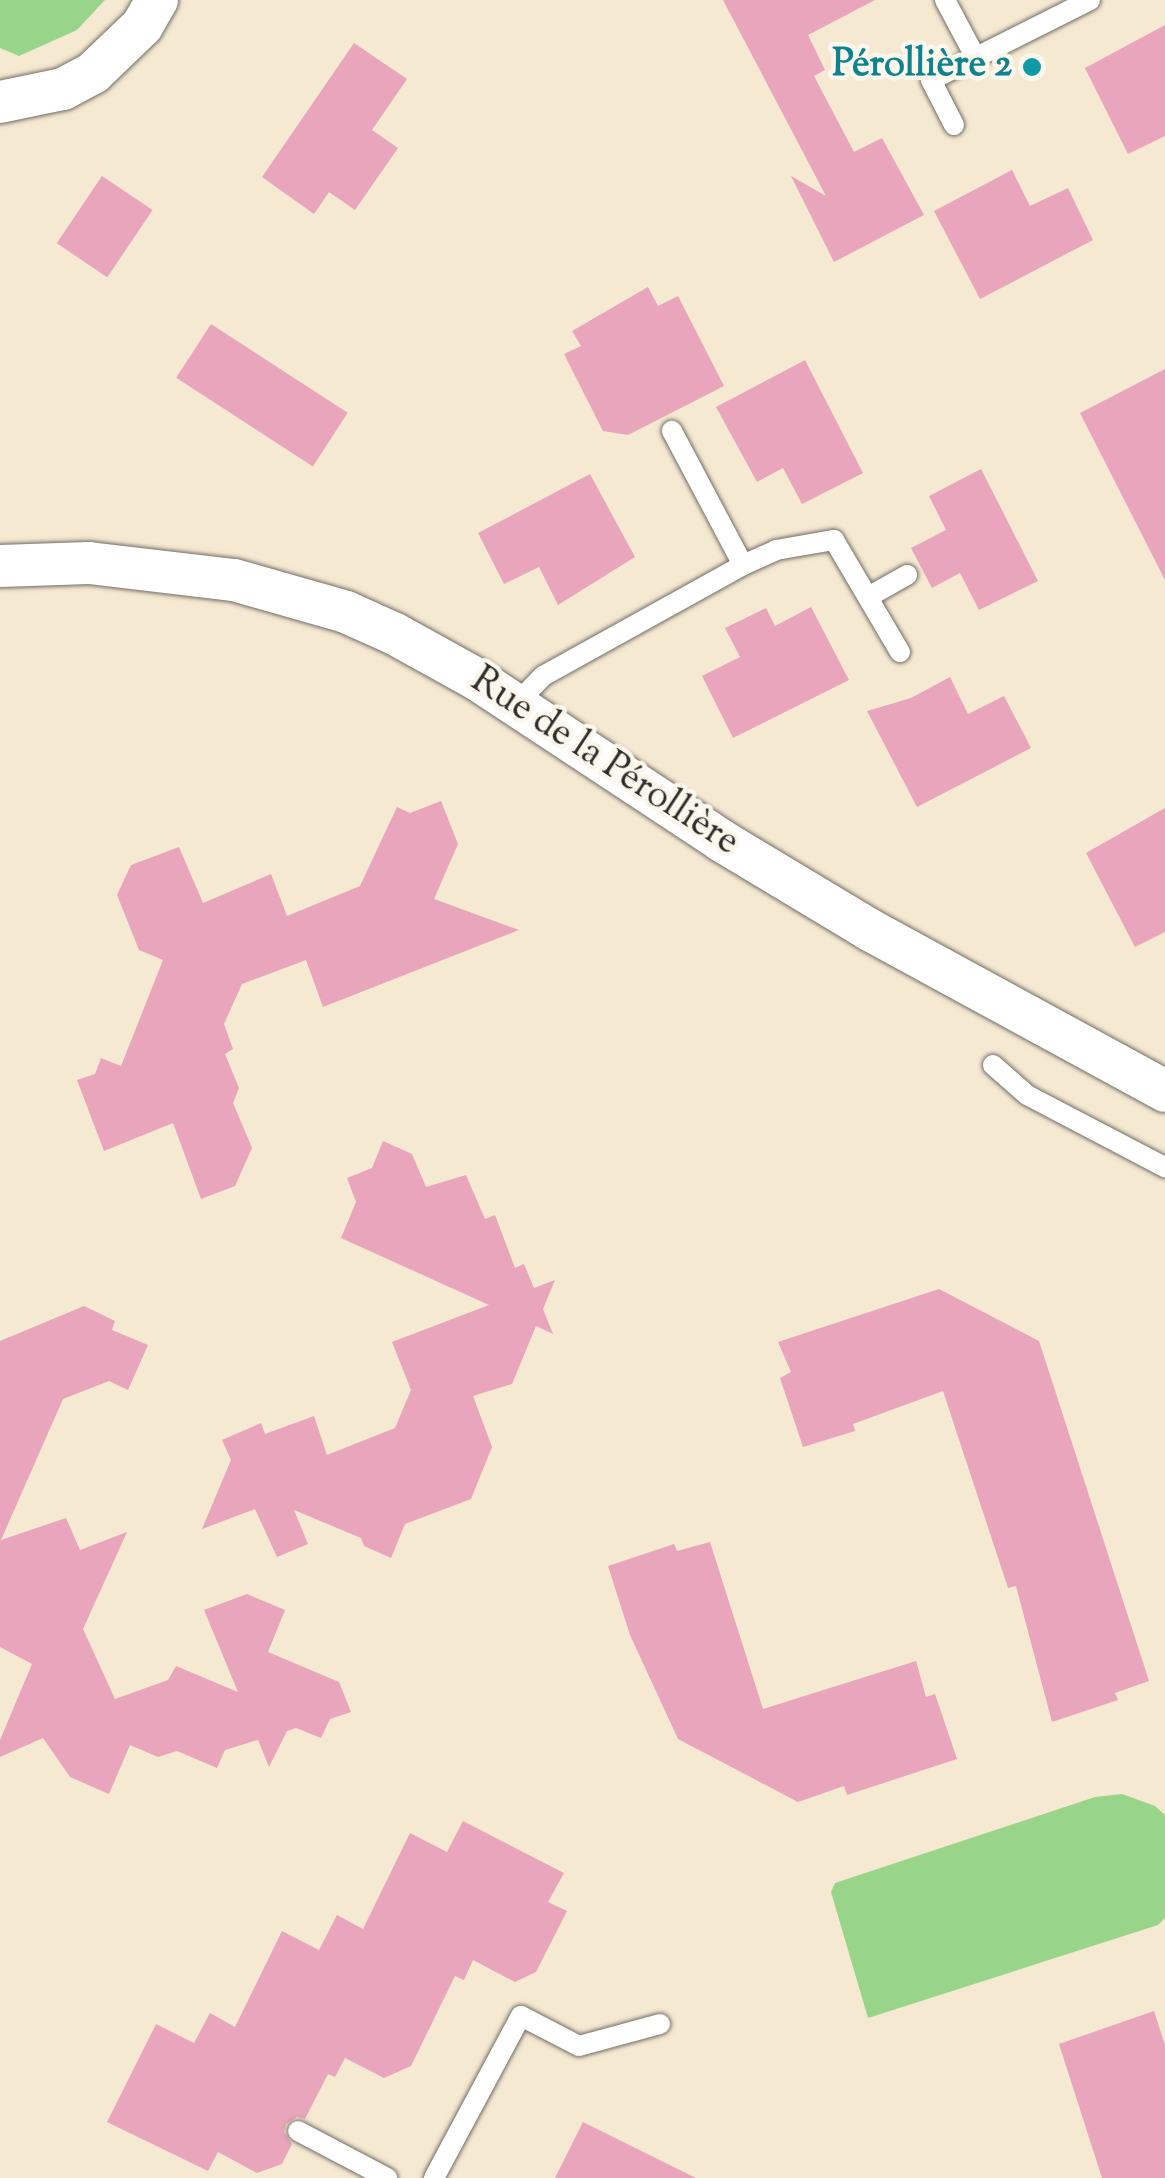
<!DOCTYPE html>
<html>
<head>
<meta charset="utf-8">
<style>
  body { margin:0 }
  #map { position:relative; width:1165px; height:2178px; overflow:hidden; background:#f5e9d2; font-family:"Sorts Mill Goudy",serif }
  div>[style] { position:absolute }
  .green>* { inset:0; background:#98d58a }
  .building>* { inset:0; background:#e8a5bc; transform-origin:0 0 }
  .roads { filter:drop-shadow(0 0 2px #726e65) drop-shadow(0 0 2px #726e65) }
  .lane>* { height:20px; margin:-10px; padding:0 10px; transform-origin:10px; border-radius:10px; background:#fff }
  .street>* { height:42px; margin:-21px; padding:0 21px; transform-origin:21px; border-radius:21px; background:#fff }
  .dots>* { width:28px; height:28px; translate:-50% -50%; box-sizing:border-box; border:5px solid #fbf7ec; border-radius:50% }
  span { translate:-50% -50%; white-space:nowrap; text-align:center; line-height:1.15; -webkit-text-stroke:9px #fbf7ec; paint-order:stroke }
  .culture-label { font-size:38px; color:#0d838f; font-weight:700 }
  .right { translate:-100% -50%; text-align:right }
  .street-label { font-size:38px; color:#2b2b2b }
</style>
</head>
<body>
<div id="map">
  <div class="green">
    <i style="clip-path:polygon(0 0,105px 0,77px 30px,19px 56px,0 48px)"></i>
    <i style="clip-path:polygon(1122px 1794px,1155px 1806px,1165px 1815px,1165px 1918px,1158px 1925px,868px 2018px,831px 1892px,835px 1883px,1095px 1797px)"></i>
  </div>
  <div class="building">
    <i style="clip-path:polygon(723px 0,875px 0,808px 35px,825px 70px,814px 76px,854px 152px,882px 138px,924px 215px,834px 262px,791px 176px,826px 196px)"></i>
    <i style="clip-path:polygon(1165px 25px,1165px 136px,1128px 154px,1085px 68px)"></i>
    <i style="clip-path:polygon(354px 43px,407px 79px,372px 130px,398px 148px,355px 210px,329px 192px,314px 214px,262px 177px)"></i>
    <i style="clip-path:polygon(1012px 170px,1030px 206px,1068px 188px,1093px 240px,980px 299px,934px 211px)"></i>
    <i style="left:102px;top:176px;width:61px;height:81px;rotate:34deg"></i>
    <i style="clip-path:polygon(648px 287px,658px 306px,678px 296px,724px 386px,628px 435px,603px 431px,564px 354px,581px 346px,572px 331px)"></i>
    <i style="left:211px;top:324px;width:163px;height:64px;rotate:33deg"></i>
    <i style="clip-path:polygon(805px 360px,863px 473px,802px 504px,783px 468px,757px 482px,716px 407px)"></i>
    <i style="clip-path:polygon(1165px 369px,1165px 580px,1080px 413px)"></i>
    <i style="clip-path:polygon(981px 469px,1038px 581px,979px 610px,960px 573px,932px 588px,911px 548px,946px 530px,929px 496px)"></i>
    <i style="clip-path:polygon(590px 474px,635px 557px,558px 605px,539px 567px,504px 584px,478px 533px)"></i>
    <i style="clip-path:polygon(811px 607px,849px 680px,733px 738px,702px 676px,740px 657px,725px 628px,766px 608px,775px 626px)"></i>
    <i style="clip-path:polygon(950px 677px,968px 714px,1004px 696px,1031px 748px,917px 807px,867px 711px,911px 698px)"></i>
    <i style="clip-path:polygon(441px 801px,458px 844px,434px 899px,519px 930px,323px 1007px,306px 960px,242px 984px,224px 1024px,233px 1049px,225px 1054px,239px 1088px,233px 1103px,252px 1148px,235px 1186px,201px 1199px,173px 1123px,104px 1151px,77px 1080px,95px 1074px,101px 1058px,121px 1066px,163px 960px,139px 950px,117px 895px,131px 865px,179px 847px,203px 903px,271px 874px,287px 916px,360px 886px,397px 807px,410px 813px)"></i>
    <i style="clip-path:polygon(1165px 808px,1165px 932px,1135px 947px,1086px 853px)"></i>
    <i style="clip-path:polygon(383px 1141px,412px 1154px,426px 1187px,466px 1175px,485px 1219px,495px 1215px,515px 1268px,524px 1264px,534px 1288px,555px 1280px,543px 1309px,553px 1334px,536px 1326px,512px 1384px,473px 1396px,492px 1447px,471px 1499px,405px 1524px,391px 1558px,364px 1546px,361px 1538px,294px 1510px,308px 1544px,277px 1557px,255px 1509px,202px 1529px,231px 1460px,222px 1440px,261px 1423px,265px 1434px,314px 1416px,327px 1455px,395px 1428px,411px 1390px,392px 1342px,489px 1305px,341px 1238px,356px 1202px,347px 1178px,372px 1168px)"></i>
    <i style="clip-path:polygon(939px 1289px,1039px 1341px,1149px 1681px,1115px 1693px,1118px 1700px,1052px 1722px,1016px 1586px,1008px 1588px,943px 1391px,853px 1424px,855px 1431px,803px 1447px,780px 1378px,791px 1372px,778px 1342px)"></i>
    <i style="clip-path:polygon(84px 1306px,115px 1321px,112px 1330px,148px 1345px,128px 1390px,109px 1381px,63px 1399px,1px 1540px,66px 1518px,80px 1550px,127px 1532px,83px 1629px,115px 1699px,168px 1680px,176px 1666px,238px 1692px,204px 1610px,247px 1594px,285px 1610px,268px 1652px,339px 1682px,351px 1712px,330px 1719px,321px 1738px,296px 1728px,287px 1731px,269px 1767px,258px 1740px,225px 1750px,217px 1768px,177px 1751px,158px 1757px,130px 1745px,109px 1794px,70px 1777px,43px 1738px,0 1757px,0 1740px,32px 1664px,0 1647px,0 1341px)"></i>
    <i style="clip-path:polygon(710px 1542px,763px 1709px,916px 1661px,926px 1697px,935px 1694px,957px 1759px,847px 1795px,844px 1786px,798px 1802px,678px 1739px,630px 1635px,608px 1566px,674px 1544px,677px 1551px)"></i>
    <i style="clip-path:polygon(463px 1821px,564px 1873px,548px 1902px,567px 1911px,536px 1972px,515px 1982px,473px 1960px,464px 1980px,455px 1976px,411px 2066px,384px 2078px,345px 2058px,335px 2077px,328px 2074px,305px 2119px,297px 2117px,286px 2124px,284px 2132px,292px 2144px,282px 2164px,257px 2173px,218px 2152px,208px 2171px,107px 2122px,156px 2024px,194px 2043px,210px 2013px,235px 2027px,282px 1931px,319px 1950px,337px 1915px,363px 1929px,410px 1833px,447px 1852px)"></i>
    <i style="clip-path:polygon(1154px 2011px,1165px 2045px,1165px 2178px,1102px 2178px,1059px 2044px)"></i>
    <i style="clip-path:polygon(583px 2122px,696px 2178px,555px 2178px)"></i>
  </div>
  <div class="roads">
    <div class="lane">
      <i style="left:945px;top:0;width:66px;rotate:61.9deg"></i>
      <i style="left:954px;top:125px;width:51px;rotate:-117.1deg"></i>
      <i style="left:931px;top:80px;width:178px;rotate:-26.7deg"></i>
      <i style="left:743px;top:565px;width:36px;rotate:-24deg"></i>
      <i style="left:776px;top:550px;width:59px;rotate:-9.8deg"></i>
      <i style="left:834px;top:540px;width:130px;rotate:59.5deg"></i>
      <i style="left:868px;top:597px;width:45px;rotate:-29.4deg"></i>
      <i style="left:515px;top:705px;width:40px;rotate:-46deg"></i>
      <i style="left:543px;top:676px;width:229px;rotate:-29deg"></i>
      <i style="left:743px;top:565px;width:152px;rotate:-117.9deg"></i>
      <i style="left:993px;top:1065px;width:45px;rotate:41.4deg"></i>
      <i style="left:1027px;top:1095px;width:156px;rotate:27.6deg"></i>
      <i style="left:298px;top:2131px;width:101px;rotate:27.8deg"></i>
      <i style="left:434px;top:2178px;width:184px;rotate:-61.8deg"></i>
      <i style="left:521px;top:2016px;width:65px;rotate:27.3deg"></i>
      <i style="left:579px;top:2046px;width:84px;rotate:-15.2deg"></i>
    </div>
    <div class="street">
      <i style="left:0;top:102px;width:64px;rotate:-11.7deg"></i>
      <i style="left:63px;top:89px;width:34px;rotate:-28deg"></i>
      <i style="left:93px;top:73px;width:68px;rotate:-43.8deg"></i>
      <i style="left:142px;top:26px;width:30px;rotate:-60deg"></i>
      <i style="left:0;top:566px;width:89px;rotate:-1.9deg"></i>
      <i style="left:89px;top:563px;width:146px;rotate:6.7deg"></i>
      <i style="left:234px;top:580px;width:116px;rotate:15.9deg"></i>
      <i style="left:346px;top:612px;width:54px;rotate:24.2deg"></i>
      <i style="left:395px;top:634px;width:95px;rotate:29deg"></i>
      <i style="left:478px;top:680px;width:292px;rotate:33.4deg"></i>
      <i style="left:722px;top:841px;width:173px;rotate:31deg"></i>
      <i style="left:870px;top:930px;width:336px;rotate:28.6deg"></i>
    </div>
  </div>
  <div class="dots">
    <i style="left:1032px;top:67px;background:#0f9aa8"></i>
  </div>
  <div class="culture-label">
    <span class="right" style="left:1012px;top:67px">Pérollière 2</span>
  </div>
  <div class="street-label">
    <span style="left:604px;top:763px;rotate:33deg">Rue de la Pérollière</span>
  </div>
</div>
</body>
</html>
